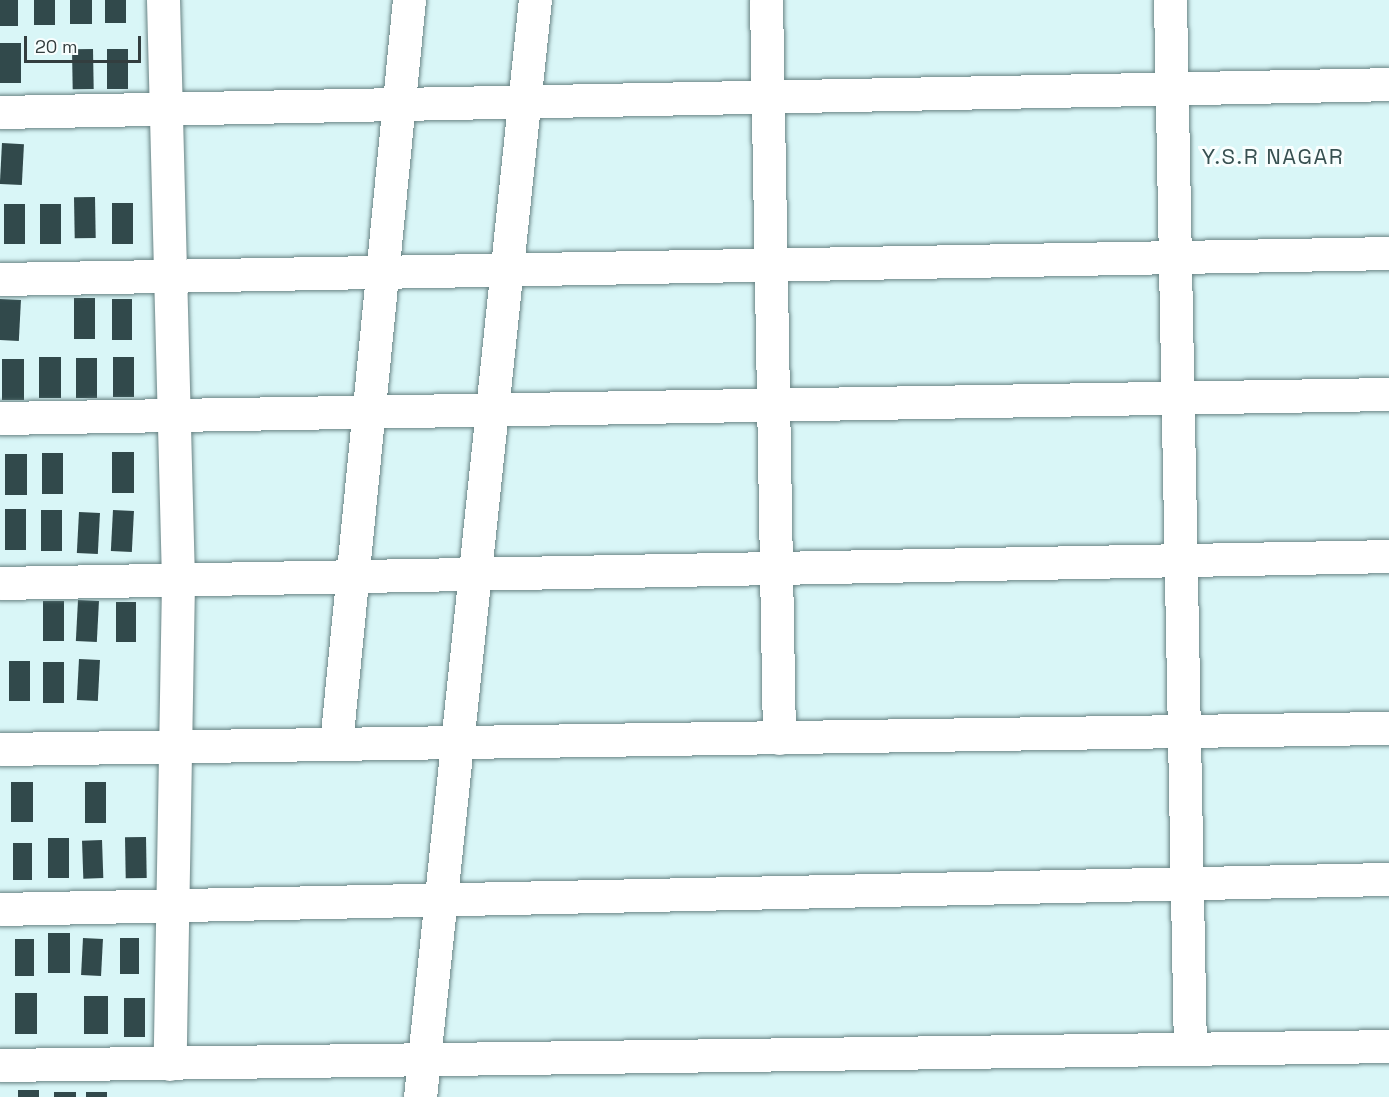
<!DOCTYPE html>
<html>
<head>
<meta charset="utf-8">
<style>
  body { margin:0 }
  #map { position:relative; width:1389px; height:1097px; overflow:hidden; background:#d9f6f7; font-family:"Space Grotesk",sans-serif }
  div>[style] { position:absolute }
  .building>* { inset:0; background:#31494b; transform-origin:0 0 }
  .roads { filter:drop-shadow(0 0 2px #688384) drop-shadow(0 0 2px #688384) }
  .minor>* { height:33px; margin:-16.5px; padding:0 16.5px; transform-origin:16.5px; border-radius:16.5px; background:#fff }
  span { translate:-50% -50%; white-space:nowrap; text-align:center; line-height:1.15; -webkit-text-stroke:6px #f8fefe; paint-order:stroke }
  .quarter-label { font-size:22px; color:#375051; letter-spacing:1.5px }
  .scale { position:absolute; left:24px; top:36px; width:117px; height:27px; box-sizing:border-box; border:3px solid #333e3f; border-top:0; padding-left:8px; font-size:18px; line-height:21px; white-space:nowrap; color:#333e3f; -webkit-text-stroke:4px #f8fefe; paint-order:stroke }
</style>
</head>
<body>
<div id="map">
  <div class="building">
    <i style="left:0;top:0;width:18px;height:26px"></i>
    <i style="left:34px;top:0;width:21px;height:25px"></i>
    <i style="left:70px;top:0;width:22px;height:24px"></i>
    <i style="left:105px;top:0;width:21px;height:23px"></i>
    <i style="left:0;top:43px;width:21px;height:40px"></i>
    <i style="left:93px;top:49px;width:40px;height:21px;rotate:89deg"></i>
    <i style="left:107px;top:49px;width:21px;height:40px"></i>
    <i style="left:2px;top:143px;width:22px;height:41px;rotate:3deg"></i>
    <i style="left:95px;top:197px;width:41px;height:21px;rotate:89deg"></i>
    <i style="left:112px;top:203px;width:21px;height:41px"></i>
    <i style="left:4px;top:204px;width:21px;height:40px"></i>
    <i style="left:40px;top:204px;width:21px;height:40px"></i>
    <i style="left:95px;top:298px;width:41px;height:21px;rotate:90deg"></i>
    <i style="left:0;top:299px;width:21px;height:41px;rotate:3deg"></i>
    <i style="left:112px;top:299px;width:20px;height:41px"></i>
    <i style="left:61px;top:357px;width:41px;height:22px;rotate:90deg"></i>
    <i style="left:134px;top:357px;width:40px;height:21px;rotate:90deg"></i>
    <i style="left:76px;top:358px;width:21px;height:40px"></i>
    <i style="left:24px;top:359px;width:41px;height:22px;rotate:90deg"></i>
    <i style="left:134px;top:452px;width:41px;height:22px;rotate:90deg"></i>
    <i style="left:42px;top:453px;width:21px;height:41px"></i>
    <i style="left:5px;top:454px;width:22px;height:41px"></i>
    <i style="left:5px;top:509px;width:21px;height:41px"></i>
    <i style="left:41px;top:510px;width:21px;height:41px"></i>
    <i style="left:113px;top:510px;width:21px;height:41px;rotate:3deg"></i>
    <i style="left:79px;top:512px;width:21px;height:41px;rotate:3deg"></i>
    <i style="left:78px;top:600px;width:21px;height:41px;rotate:3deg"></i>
    <i style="left:43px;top:601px;width:21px;height:40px"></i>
    <i style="left:116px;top:602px;width:20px;height:40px"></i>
    <i style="left:79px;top:659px;width:21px;height:41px;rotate:3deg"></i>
    <i style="left:9px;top:661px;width:21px;height:40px"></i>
    <i style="left:64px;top:662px;width:41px;height:21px;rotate:90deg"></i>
    <i style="left:11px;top:782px;width:22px;height:40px"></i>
    <i style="left:106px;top:782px;width:41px;height:21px;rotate:90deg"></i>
    <i style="left:146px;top:837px;width:41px;height:21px;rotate:89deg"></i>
    <i style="left:69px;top:838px;width:40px;height:21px;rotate:90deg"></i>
    <i style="left:102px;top:840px;width:38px;height:20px;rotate:88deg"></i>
    <i style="left:32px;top:843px;width:37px;height:19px;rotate:90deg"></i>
    <i style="left:70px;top:933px;width:40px;height:22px;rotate:90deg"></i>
    <i style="left:83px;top:938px;width:20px;height:37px;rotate:3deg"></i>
    <i style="left:120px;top:938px;width:19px;height:36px"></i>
    <i style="left:15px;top:939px;width:19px;height:37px"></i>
    <i style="left:37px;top:993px;width:41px;height:22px;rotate:90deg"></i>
    <i style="left:84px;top:996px;width:24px;height:38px"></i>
    <i style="left:124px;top:998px;width:21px;height:39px"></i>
    <i style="left:18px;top:1090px;width:21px;height:7px"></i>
    <i style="left:54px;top:1092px;width:22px;height:5px"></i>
    <i style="left:86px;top:1092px;width:21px;height:5px"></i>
  </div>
  <div class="roads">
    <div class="minor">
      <i style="left:163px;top:0;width:582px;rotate:88.52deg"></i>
      <i style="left:178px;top:582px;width:482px;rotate:91deg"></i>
      <i style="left:766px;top:0;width:738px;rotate:88.99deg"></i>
      <i style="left:1170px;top:0;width:1048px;rotate:88.91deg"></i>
      <i style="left:0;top:112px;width:1389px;rotate:-1.15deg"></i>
      <i style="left:0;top:279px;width:1389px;rotate:-1.07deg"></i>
      <i style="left:0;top:418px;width:1389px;rotate:-0.99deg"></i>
      <i style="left:0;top:583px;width:1389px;rotate:-1.11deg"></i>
      <i style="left:336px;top:744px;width:748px;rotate:-84.4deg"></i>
      <i style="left:0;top:749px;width:1389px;rotate:-0.87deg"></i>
      <i style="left:0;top:909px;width:1389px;rotate:-1.24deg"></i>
      <i style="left:0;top:1065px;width:1389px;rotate:-0.78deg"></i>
      <i style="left:420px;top:1097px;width:1103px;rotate:-84.02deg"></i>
    </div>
  </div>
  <div class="quarter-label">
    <span style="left:1273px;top:157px">Y.S.R NAGAR</span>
  </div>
  <div class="scale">20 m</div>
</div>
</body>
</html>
